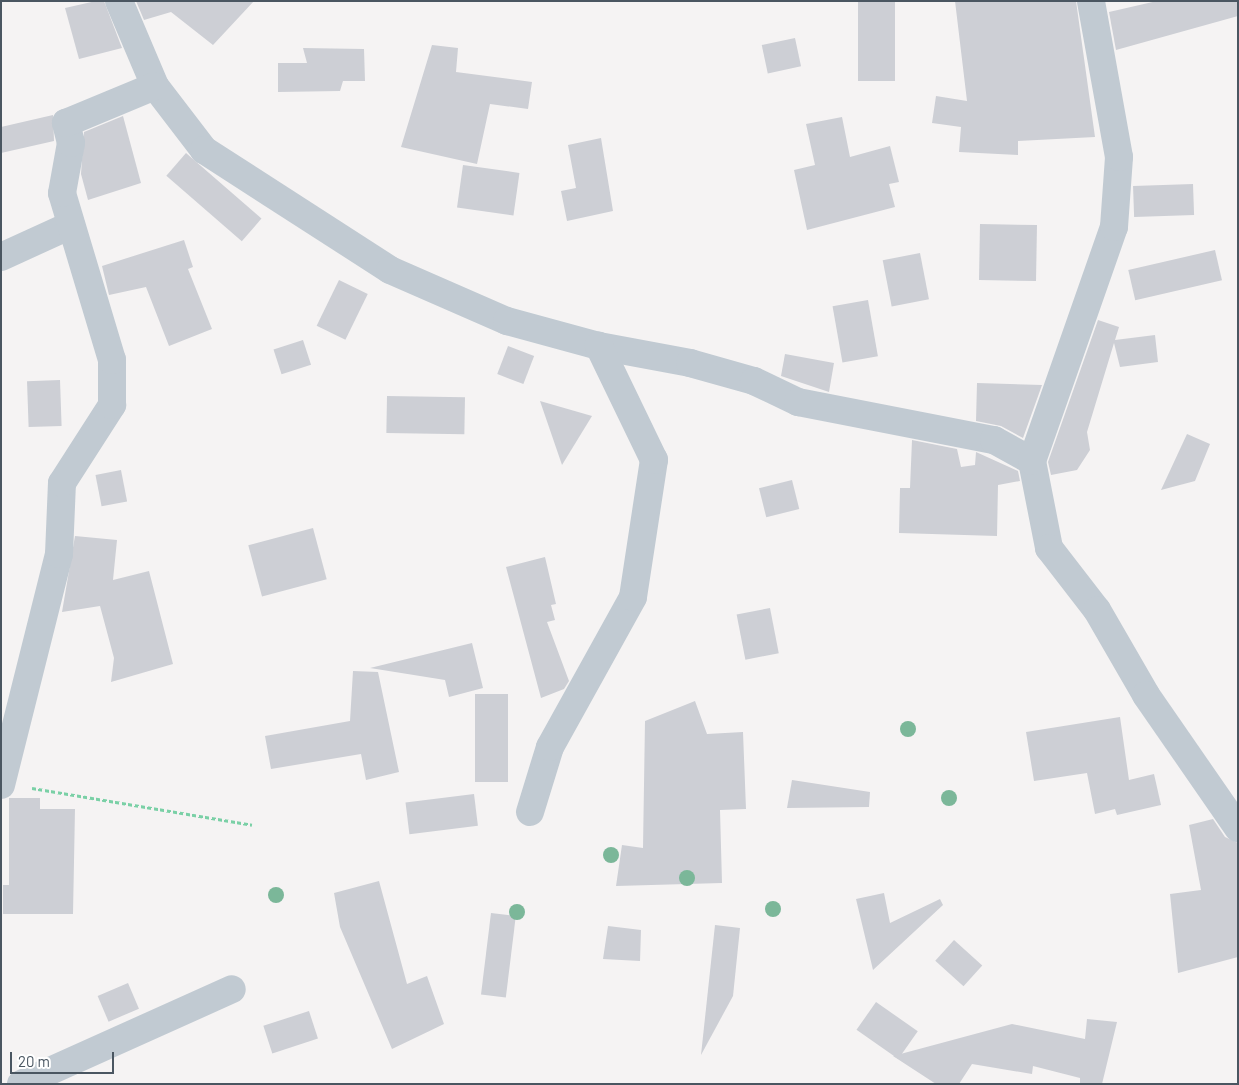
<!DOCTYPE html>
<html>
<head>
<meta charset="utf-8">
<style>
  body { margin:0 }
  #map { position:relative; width:1239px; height:1085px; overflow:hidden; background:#f5f3f3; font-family:Barlow,sans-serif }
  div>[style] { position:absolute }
  .building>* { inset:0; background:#cdcfd5; transform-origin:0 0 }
  .path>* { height:3px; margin-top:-1.5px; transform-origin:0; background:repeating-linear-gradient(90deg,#7ad0a6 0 4px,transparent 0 6.5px) }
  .minor>* { height:28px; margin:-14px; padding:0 14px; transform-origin:14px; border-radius:14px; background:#c1cad2 }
  .trees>* { width:16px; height:16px; margin:-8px; border-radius:50%; background:#7bb799 }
  span { translate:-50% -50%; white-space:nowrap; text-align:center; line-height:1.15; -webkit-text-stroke:4px #fff; paint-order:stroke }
  .frame { position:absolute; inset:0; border:2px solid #4a5661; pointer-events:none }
  .scale { position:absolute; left:10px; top:1052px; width:104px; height:22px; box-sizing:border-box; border:2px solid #4a5661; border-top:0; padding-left:6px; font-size:15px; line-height:18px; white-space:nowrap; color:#4a5661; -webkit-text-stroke:4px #fff; paint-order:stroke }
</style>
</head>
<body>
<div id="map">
  <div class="building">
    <i style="clip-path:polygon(96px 1px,104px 1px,122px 48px,79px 59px,65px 8px)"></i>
    <i style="clip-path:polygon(136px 1px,254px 1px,213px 45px,171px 12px,144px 20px)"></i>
    <i style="left:858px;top:1px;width:37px;height:80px"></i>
    <i style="clip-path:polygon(955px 1px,1076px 1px,1095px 137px,1018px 141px,1018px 155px,959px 152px,961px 127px,932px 123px,936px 96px,967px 101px)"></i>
    <i style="clip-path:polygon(1157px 1px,1238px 1px,1238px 16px,1116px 50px,1109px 12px)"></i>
    <i style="left:795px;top:38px;width:29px;height:34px;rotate:78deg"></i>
    <i style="clip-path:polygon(432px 45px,458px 48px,456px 72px,532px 82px,528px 109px,490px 104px,477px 164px,401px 147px)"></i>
    <i style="clip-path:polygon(303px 48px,364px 49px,365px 81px,343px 81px,340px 91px,278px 92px,278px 63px,307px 63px)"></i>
    <i style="clip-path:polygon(53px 115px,54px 141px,1px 153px,1px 127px)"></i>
    <i style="clip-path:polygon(123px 116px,141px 183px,88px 200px,81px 174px,84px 132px)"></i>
    <i style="clip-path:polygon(842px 117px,850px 157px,890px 146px,899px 182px,889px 184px,895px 207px,807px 230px,794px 170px,815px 165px,806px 124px)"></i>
    <i style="clip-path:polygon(601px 138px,613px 211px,567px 221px,561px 191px,576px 188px,568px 145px)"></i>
    <i style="left:186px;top:153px;width:100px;height:30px;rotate:41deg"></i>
    <i style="left:463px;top:165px;width:57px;height:43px;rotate:8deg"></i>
    <i style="left:1193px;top:184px;width:31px;height:60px;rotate:88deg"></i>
    <i style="left:980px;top:224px;width:57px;height:56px;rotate:1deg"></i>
    <i style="clip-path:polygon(184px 240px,193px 267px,188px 269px,212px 329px,169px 346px,146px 287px,109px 295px,102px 266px)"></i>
    <i style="left:1215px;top:250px;width:31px;height:89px;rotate:77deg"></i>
    <i style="left:920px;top:253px;width:47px;height:38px;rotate:79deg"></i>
    <i style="left:339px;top:280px;width:32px;height:51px;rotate:26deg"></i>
    <i style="left:868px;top:300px;width:57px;height:36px;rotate:80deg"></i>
    <i style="clip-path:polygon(1098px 320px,1119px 327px,1115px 340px,1155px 335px,1158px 362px,1120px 367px,1114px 343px,1087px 432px,1090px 450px,1077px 470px,1051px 475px,1048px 462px)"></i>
    <i style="left:303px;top:340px;width:26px;height:31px;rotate:72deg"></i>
    <i style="left:508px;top:346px;width:28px;height:30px;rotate:21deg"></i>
    <i style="clip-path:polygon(785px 354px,834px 363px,829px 392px,781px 376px)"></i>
    <i style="left:60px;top:380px;width:46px;height:33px;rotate:88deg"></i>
    <i style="clip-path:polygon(977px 383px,1042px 385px,1023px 438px,1001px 426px,976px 421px)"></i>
    <i style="left:387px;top:396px;width:78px;height:37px;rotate:1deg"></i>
    <i style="clip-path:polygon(540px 401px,592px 416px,562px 465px)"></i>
    <i style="clip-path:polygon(1187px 434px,1210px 444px,1195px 481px,1161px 490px)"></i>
    <i style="clip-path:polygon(912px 440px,957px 449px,961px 467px,975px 465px,976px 452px,1018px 471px,1020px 481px,998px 485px,997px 536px,899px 533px,900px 488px,910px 488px)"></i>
    <i style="left:121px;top:470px;width:32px;height:26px;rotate:79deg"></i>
    <i style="left:792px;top:480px;width:30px;height:34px;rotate:76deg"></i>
    <i style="left:313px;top:528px;width:53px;height:67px;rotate:75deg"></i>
    <i style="clip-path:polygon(75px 536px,117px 540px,113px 580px,149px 571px,173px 664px,111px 682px,114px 658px,100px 606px,62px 612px)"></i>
    <i style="clip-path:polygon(545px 557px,556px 604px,551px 605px,555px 620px,547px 622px,569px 681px,564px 689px,541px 698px,506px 567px)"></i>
    <i style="left:770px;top:608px;width:46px;height:34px;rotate:79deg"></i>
    <i style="clip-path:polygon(472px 643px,483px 688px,449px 697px,445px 680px,370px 668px)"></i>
    <i style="clip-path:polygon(353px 671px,378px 672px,399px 772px,366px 780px,361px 754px,271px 769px,265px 736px,350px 721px)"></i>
    <i style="left:475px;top:694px;width:33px;height:88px"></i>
    <i style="clip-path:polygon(695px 701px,707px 734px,743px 732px,746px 809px,720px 810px,722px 883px,616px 886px,622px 845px,643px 848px,645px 721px)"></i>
    <i style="clip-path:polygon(1120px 717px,1129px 780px,1154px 774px,1161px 805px,1117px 815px,1115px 809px,1095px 814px,1087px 773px,1034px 781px,1026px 732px)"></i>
    <i style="clip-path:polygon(792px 780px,870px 792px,869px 807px,787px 808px)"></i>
    <i style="left:474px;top:794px;width:32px;height:69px;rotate:83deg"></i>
    <i style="clip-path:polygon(9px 798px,40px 798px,40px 809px,75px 809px,73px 914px,3px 914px,3px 885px,9px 885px)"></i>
    <i style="clip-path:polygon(1213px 819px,1225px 837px,1238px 843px,1238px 957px,1178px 973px,1170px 894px,1201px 890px,1189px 825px)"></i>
    <i style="clip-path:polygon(379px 881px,407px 984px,427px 976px,444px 1024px,392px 1049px,340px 927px,334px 893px)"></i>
    <i style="clip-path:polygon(884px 893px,890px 923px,940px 899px,943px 905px,873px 970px,856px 899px)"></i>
    <i style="left:491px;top:913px;width:25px;height:82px;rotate:7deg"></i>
    <i style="clip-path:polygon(715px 925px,740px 928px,733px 996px,701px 1055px)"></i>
    <i style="clip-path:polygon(608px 926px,641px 930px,640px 961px,603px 959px)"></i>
    <i style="left:954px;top:940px;width:38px;height:28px;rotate:42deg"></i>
    <i style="left:128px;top:983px;width:28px;height:33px;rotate:67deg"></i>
    <i style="left:876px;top:1002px;width:51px;height:34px;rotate:35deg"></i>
    <i style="left:309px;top:1011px;width:29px;height:48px;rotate:72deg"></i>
    <i style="clip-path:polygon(1087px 1019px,1117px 1022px,1102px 1084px,1080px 1084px,1080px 1078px,1033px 1066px,1032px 1074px,972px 1064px,959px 1084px,936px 1084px,893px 1056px,1012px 1024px,1085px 1039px)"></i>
  </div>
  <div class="path">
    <i style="left:32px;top:788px;width:223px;rotate:9.5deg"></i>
  </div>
  <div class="minor">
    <i style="left:119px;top:1px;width:92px;rotate:67deg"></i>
    <i style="left:155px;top:86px;width:81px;rotate:52.6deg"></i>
    <i style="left:204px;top:150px;width:221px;rotate:32.8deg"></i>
    <i style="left:390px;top:270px;width:128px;rotate:23.6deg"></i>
    <i style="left:507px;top:321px;width:95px;rotate:15.2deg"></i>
    <i style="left:599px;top:346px;width:93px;rotate:10.6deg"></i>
    <i style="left:690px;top:363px;width:66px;rotate:15.7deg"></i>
    <i style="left:754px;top:381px;width:49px;rotate:25.5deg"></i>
    <i style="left:798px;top:402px;width:200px;rotate:11deg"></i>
    <i style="left:994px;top:440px;width:43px;rotate:28.9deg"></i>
    <i style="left:1032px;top:461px;width:89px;rotate:78.9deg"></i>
    <i style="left:1049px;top:548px;width:78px;rotate:52.3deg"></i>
    <i style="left:1097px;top:610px;width:98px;rotate:60deg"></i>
    <i style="left:1146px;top:695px;width:162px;rotate:55.3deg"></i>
    <i style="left:1px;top:257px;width:77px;rotate:-24.6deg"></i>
    <i style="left:1032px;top:461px;width:248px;rotate:-70.7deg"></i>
    <i style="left:1114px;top:227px;width:70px;rotate:-85.9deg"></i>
    <i style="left:1119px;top:157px;width:158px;rotate:-100.2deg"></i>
    <i style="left:1px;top:785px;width:238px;rotate:-75.9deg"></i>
    <i style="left:59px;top:554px;width:71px;rotate:-87.6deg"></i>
    <i style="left:62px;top:483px;width:93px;rotate:-57.3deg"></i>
    <i style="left:112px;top:405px;width:45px;rotate:-90deg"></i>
    <i style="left:112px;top:360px;width:174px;rotate:-106.7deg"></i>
    <i style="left:62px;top:193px;width:51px;rotate:-79.8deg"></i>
    <i style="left:71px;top:143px;width:21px;rotate:-104deg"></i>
    <i style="left:66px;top:123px;width:96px;rotate:-22.6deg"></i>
    <i style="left:530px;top:812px;width:68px;rotate:-72.9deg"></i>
    <i style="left:550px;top:747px;width:171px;rotate:-61deg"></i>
    <i style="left:633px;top:597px;width:139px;rotate:-81.3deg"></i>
    <i style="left:654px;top:460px;width:127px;rotate:-115.8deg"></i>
    <i style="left:21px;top:1084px;width:231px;rotate:-24.2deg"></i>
  </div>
  <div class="trees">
    <i style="left:908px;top:729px"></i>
    <i style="left:949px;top:798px"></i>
    <i style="left:611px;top:855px"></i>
    <i style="left:687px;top:878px"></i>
    <i style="left:276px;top:895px"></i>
    <i style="left:773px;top:909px"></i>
    <i style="left:517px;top:912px"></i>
  </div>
  <div class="frame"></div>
  <div class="scale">20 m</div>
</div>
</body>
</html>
